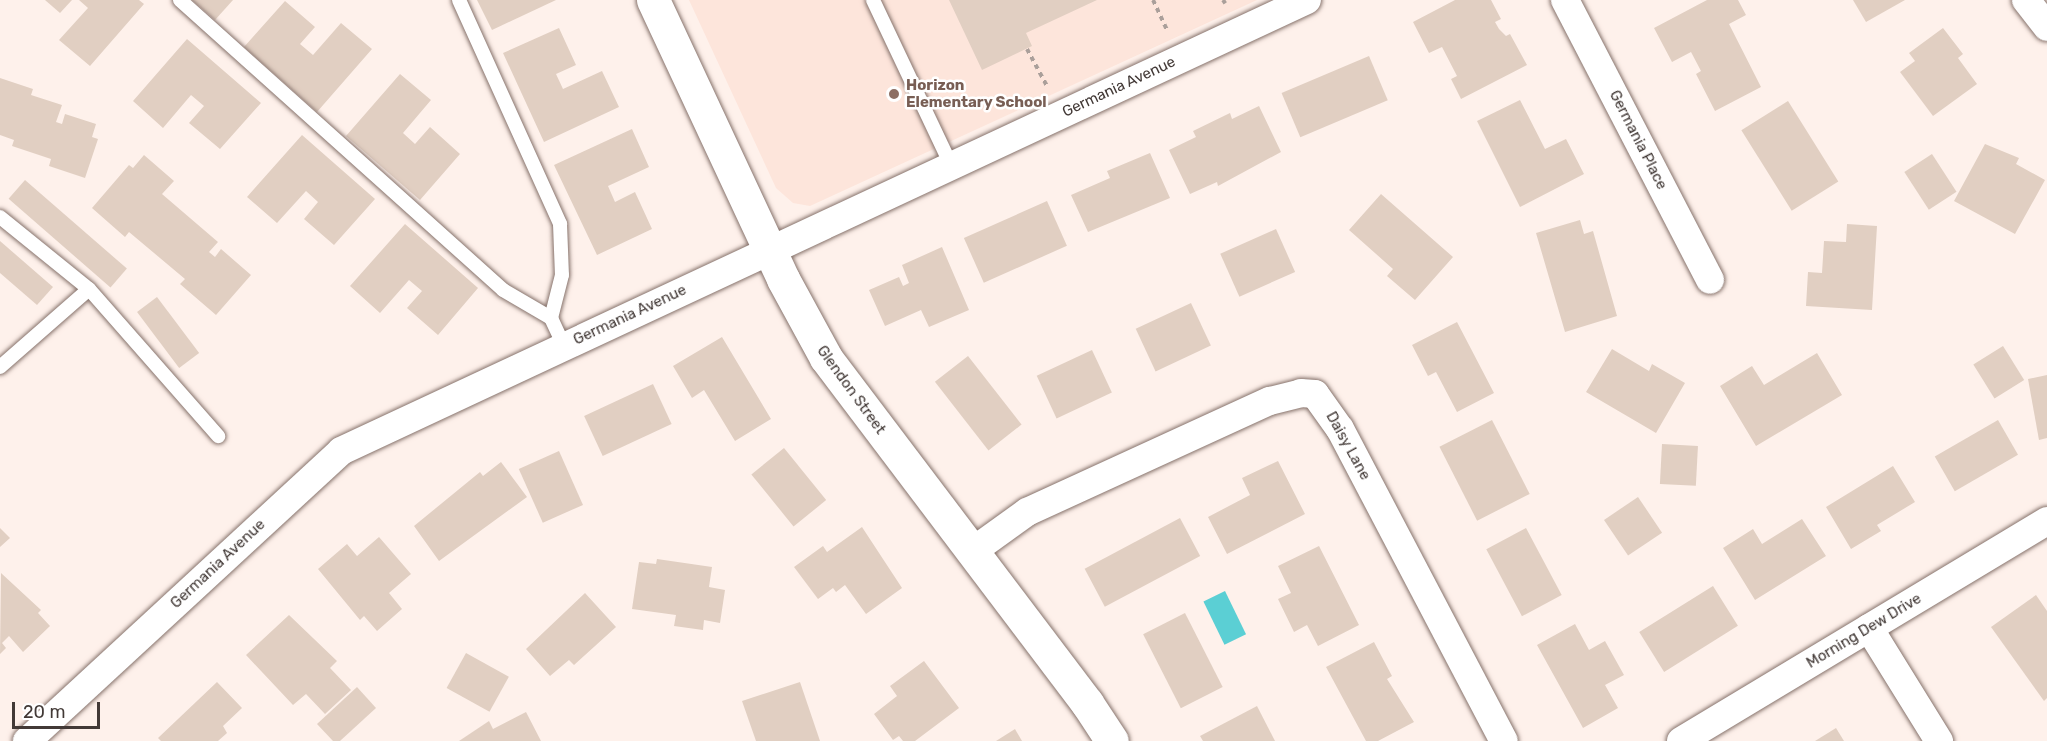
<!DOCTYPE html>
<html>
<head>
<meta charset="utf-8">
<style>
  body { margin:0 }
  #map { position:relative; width:2047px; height:741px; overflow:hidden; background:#fef1eb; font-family:Rubik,sans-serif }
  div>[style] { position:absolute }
  .built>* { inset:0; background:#fde5db }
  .water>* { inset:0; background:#5bcfd4; transform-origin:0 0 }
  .building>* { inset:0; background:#e1cfc2; transform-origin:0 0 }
  .path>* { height:4px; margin-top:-2px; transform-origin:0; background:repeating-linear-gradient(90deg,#aa9f9a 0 4.5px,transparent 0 9px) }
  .roads { filter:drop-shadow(0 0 2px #86726b) drop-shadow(0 0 2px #86726b) }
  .lane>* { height:14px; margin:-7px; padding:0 7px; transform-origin:7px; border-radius:7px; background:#fff }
  .street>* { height:28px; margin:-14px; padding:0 14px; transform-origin:14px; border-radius:14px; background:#fff }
  .secondary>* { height:33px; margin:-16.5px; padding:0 16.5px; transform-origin:16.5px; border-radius:16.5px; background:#fff }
  .dots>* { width:16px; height:16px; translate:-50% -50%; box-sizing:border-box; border:3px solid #fff; border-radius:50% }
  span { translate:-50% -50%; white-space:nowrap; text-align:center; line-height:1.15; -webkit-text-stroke:5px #fff; paint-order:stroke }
  .education-label { font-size:15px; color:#785e54; font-weight:700 }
  .left { translate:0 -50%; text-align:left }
  .street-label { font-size:15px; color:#423936 }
  .scale { position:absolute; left:12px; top:702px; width:88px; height:27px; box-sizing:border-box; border:3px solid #423936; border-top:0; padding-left:8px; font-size:18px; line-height:21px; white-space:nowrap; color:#423936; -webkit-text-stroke:4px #fff; paint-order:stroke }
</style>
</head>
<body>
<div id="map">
  <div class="built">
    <i style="clip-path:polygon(689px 0,1257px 0,810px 206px,793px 203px,776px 188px)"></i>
  </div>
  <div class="water">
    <i style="left:1225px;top:591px;width:48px;height:24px;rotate:64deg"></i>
  </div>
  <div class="building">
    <i style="clip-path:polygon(45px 0,72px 0,60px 13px)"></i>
    <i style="clip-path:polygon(79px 0,139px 0,144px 4px,90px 66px,59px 40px,88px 8px)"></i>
    <i style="clip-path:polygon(192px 0,233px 0,215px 20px)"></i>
    <i style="clip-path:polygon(477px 0,556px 0,492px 30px)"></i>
    <i style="clip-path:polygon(949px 0,1097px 0,1026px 33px,1032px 46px,982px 70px)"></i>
    <i style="clip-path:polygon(1455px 0,1491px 0,1501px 19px,1495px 22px,1499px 29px,1506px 36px,1510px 34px,1527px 65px,1461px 99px,1451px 79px,1457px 76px,1442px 47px,1429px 53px,1413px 22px)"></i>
    <i style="clip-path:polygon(1707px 0,1738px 0,1746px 15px,1729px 24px,1761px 87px,1715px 111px,1696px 74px,1701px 71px,1691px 52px,1672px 62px,1654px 28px)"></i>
    <i style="clip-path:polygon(1853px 0,1905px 0,1866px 22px)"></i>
    <i style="clip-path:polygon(285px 1px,315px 27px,300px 44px,313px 55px,341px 23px,372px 49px,317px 112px,244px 47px)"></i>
    <i style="clip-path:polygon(559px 28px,576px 65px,556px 74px,563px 89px,602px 71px,619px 107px,544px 142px,503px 53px)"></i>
    <i style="clip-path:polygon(1943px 28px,1963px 54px,1958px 58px,1977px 84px,1933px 116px,1900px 72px,1915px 61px,1909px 53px)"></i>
    <i style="clip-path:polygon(187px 39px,261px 103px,220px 149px,189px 123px,204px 106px,191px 95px,163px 128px,133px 101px)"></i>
    <i style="left:1369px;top:56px;width:48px;height:95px;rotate:67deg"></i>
    <i style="clip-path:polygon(400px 74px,431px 100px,403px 133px,415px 144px,430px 127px,460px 154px,420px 200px,346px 136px)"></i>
    <i style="clip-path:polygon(0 78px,33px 89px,31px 95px,62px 105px,56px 122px,62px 124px,65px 114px,96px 124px,92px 137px,98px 139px,85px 178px,49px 166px,51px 159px,12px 146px,14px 140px,0 135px)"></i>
    <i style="clip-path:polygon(1520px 100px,1545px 149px,1566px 139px,1584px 174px,1520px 207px,1477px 121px)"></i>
    <i style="left:1788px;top:101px;width:95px;height:55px;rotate:58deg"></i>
    <i style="clip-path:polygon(1259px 106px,1281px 152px,1218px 186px,1217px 182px,1190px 194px,1169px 150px,1196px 137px,1193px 131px,1230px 113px,1232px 119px)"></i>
    <i style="clip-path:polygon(632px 129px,649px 167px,608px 186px,615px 202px,635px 192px,652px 229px,597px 255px,554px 165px)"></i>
    <i style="clip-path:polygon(302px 135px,375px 199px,334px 245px,304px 219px,318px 202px,306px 191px,277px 223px,247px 197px)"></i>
    <i style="clip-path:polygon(1985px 144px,2019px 158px,2016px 164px,2045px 180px,2015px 234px,1954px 201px)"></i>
    <i style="clip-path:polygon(1150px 153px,1170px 198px,1088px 232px,1071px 195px,1110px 178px,1107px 171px)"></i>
    <i style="left:1932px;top:154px;width:45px;height:33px;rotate:57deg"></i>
    <i style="clip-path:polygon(144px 155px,174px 181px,162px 194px,218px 242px,209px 252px,215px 257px,221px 249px,251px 275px,216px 315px,180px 284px,185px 279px,129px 232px,125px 237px,92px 208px,129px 165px,133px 168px)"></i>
    <i style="left:25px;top:180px;width:135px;height:25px;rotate:41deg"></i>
    <i style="clip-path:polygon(1381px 194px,1453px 257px,1415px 300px,1387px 276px,1393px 269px,1349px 230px)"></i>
    <i style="left:1047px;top:201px;width:49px;height:91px;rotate:66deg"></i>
    <i style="clip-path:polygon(1580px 220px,1584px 234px,1593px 231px,1617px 316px,1565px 332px,1536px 233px)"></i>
    <i style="clip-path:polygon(405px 224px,478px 288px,438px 335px,407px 308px,422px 291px,409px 280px,380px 313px,350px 286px)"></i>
    <i style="clip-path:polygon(1847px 224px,1877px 226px,1872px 310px,1806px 306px,1808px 272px,1822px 273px,1824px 241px,1846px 242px)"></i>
    <i style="left:1276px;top:229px;width:47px;height:61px;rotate:66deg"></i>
    <i style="clip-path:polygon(0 241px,53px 287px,37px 305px,0 273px)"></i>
    <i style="clip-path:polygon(942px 247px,969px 310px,929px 327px,921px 310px,885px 326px,869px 290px,899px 277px,903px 286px,909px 283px,902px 265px)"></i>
    <i style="left:157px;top:297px;width:70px;height:25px;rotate:53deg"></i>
    <i style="left:1191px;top:303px;width:47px;height:61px;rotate:65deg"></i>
    <i style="clip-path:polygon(1457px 322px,1494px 393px,1457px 412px,1436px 372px,1428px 376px,1412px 345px)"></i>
    <i style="clip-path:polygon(722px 337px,771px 419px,735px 441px,704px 390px,692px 398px,673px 366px)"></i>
    <i style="left:2003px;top:346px;width:40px;height:35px;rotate:58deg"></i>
    <i style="clip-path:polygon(1612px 349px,1649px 371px,1652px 364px,1685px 383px,1656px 433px,1586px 392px)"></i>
    <i style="left:1092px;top:350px;width:47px;height:61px;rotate:65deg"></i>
    <i style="clip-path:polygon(1817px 353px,1842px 395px,1756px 446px,1720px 386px,1752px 366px,1764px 385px)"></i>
    <i style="left:968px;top:356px;width:87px;height:42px;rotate:52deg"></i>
    <i style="clip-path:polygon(2047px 375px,2047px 438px,2039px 440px,2028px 379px)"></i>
    <i style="left:653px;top:384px;width:44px;height:76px;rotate:65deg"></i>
    <i style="left:1492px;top:420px;width:83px;height:59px;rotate:63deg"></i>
    <i style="left:1998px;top:420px;width:40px;height:73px;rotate:60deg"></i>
    <i style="left:1662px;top:444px;width:36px;height:40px;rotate:3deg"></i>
    <i style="left:784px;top:448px;width:67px;height:42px;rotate:51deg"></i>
    <i style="left:559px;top:451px;width:59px;height:44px;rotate:66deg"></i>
    <i style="clip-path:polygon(1278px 461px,1305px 514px,1227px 554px,1208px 517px,1250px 495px,1242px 478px)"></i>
    <i style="clip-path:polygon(501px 462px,527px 497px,439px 561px,414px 526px,480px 472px,483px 476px)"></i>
    <i style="clip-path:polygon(1893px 466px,1915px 502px,1877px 525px,1881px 531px,1851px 549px,1826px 507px)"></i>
    <i style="left:1638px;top:497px;width:43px;height:41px;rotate:56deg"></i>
    <i style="left:1180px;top:518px;width:43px;height:108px;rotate:62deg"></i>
    <i style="clip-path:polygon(1802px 519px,1826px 556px,1755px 600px,1723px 548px,1753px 529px,1762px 544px)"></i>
    <i style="clip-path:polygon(862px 527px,902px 588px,866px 614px,845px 585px,836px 592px,833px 588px,818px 599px,794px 567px,823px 546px,827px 552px)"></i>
    <i style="clip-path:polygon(0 528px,10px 538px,0 547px)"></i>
    <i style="left:1526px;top:528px;width:76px;height:45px;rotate:62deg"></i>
    <i style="clip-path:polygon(379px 537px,411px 574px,389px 593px,402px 609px,377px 631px,364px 616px,360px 620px,318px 569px,347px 544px,357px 556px)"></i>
    <i style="clip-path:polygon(1319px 546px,1359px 625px,1318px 646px,1307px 625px,1294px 632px,1278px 599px,1291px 593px,1278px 566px)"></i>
    <i style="clip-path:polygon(657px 559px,712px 567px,709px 587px,725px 590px,720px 623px,704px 620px,703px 630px,674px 626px,676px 615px,632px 609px,639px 562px,656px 564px)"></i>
    <i style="clip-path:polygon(1px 573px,41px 610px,38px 613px,50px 626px,23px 652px,9px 636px,2px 643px,6px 648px,0 654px)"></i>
    <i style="left:1713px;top:586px;width:47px;height:87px;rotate:58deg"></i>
    <i style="clip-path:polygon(585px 593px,616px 627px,574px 665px,569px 660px,550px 676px,526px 649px)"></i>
    <i style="clip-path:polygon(2036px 595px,2047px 611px,2047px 698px,2044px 701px,1991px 627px)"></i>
    <i style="left:1185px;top:613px;width:83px;height:47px;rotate:63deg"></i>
    <i style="clip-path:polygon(289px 615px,337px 661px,330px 668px,351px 690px,325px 714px,306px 694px,293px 705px,246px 655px)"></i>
    <i style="clip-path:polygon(1575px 624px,1589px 650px,1605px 641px,1624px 675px,1605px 685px,1618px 708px,1583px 728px,1537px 645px)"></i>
    <i style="clip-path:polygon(1374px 642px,1392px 676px,1387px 679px,1414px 722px,1378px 741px,1366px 741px,1326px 667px)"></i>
    <i style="left:466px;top:653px;width:49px;height:40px;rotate:29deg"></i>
    <i style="clip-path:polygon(924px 661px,959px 708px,915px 741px,903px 741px,899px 736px,893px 740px,874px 714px,897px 696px,890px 686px)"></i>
    <i style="clip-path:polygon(217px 682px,242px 708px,223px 726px,227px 733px,218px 741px,161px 741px,158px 738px)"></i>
    <i style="clip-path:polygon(800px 682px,820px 741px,756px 741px,742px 701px)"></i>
    <i style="clip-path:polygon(357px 687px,376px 708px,340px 741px,333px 741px,317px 724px)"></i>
    <i style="clip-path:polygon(1257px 706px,1275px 741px,1203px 741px,1200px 736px)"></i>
    <i style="clip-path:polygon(526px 712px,541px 741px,459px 741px,489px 721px,493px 729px)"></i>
    <i style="clip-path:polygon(1836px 728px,1844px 741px,1815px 741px)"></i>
    <i style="clip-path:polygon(1015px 729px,1022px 741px,996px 741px)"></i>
  </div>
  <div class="path">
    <i style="left:1153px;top:0;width:33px;rotate:65deg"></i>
    <i style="left:1223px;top:0;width:4px;rotate:56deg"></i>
    <i style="left:1027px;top:49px;width:42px;rotate:61.6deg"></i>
  </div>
  <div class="roads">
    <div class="lane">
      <i style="left:180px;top:0;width:434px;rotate:41.9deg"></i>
      <i style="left:503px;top:290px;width:56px;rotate:30.3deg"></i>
      <i style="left:551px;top:318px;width:31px;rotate:65deg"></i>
      <i style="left:459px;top:0;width:246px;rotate:65.7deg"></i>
      <i style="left:560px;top:224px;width:51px;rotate:87.8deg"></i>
      <i style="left:562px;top:275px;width:44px;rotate:104.3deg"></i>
      <i style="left:873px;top:0;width:183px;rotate:64.7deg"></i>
      <i style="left:0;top:217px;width:114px;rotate:39deg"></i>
      <i style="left:89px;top:289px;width:196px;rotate:48.7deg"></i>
      <i style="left:0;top:367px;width:118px;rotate:-41.2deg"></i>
    </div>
    <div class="street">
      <i style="left:1565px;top:0;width:315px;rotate:62.6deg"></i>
      <i style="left:2026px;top:0;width:34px;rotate:52deg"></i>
      <i style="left:973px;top:551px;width:67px;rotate:-35.8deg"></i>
      <i style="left:1027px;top:512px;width:267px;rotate:-24.6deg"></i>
      <i style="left:1270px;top:401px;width:32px;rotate:-14deg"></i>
      <i style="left:1301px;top:393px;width:14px;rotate:4deg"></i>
      <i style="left:1315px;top:394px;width:43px;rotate:54.5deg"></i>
      <i style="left:1340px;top:429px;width:352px;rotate:62.3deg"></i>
      <i style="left:1869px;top:628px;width:133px;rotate:58.2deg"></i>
      <i style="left:27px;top:741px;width:427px;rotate:-42.7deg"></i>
      <i style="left:341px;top:451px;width:1066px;rotate:-25.03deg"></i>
      <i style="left:1681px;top:741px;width:427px;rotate:-31deg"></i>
    </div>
    <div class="secondary">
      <i style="left:653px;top:0;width:308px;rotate:65deg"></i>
      <i style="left:783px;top:279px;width:90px;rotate:61.4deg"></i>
      <i style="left:826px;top:358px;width:433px;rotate:52.9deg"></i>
      <i style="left:1087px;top:703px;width:45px;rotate:56.7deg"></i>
    </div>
  </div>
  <div class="dots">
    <i style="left:894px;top:94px;background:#8d6e63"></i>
  </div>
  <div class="education-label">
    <span class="left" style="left:906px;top:94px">Horizon<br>Elementary School</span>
  </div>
  <div class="street-label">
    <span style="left:1119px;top:87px;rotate:-25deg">Germania Avenue</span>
    <span style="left:1638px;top:140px;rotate:63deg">Germania Place</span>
    <span style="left:630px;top:315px;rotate:-25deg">Germania Avenue</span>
    <span style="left:851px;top:390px;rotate:54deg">Glendon Street</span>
    <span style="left:1348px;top:446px;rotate:61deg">Daisy Lane</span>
    <span style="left:218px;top:564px;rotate:-43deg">Germania Avenue</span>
    <span style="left:1864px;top:631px;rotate:-31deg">Morning Dew Drive</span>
  </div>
  <div class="scale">20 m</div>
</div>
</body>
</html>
